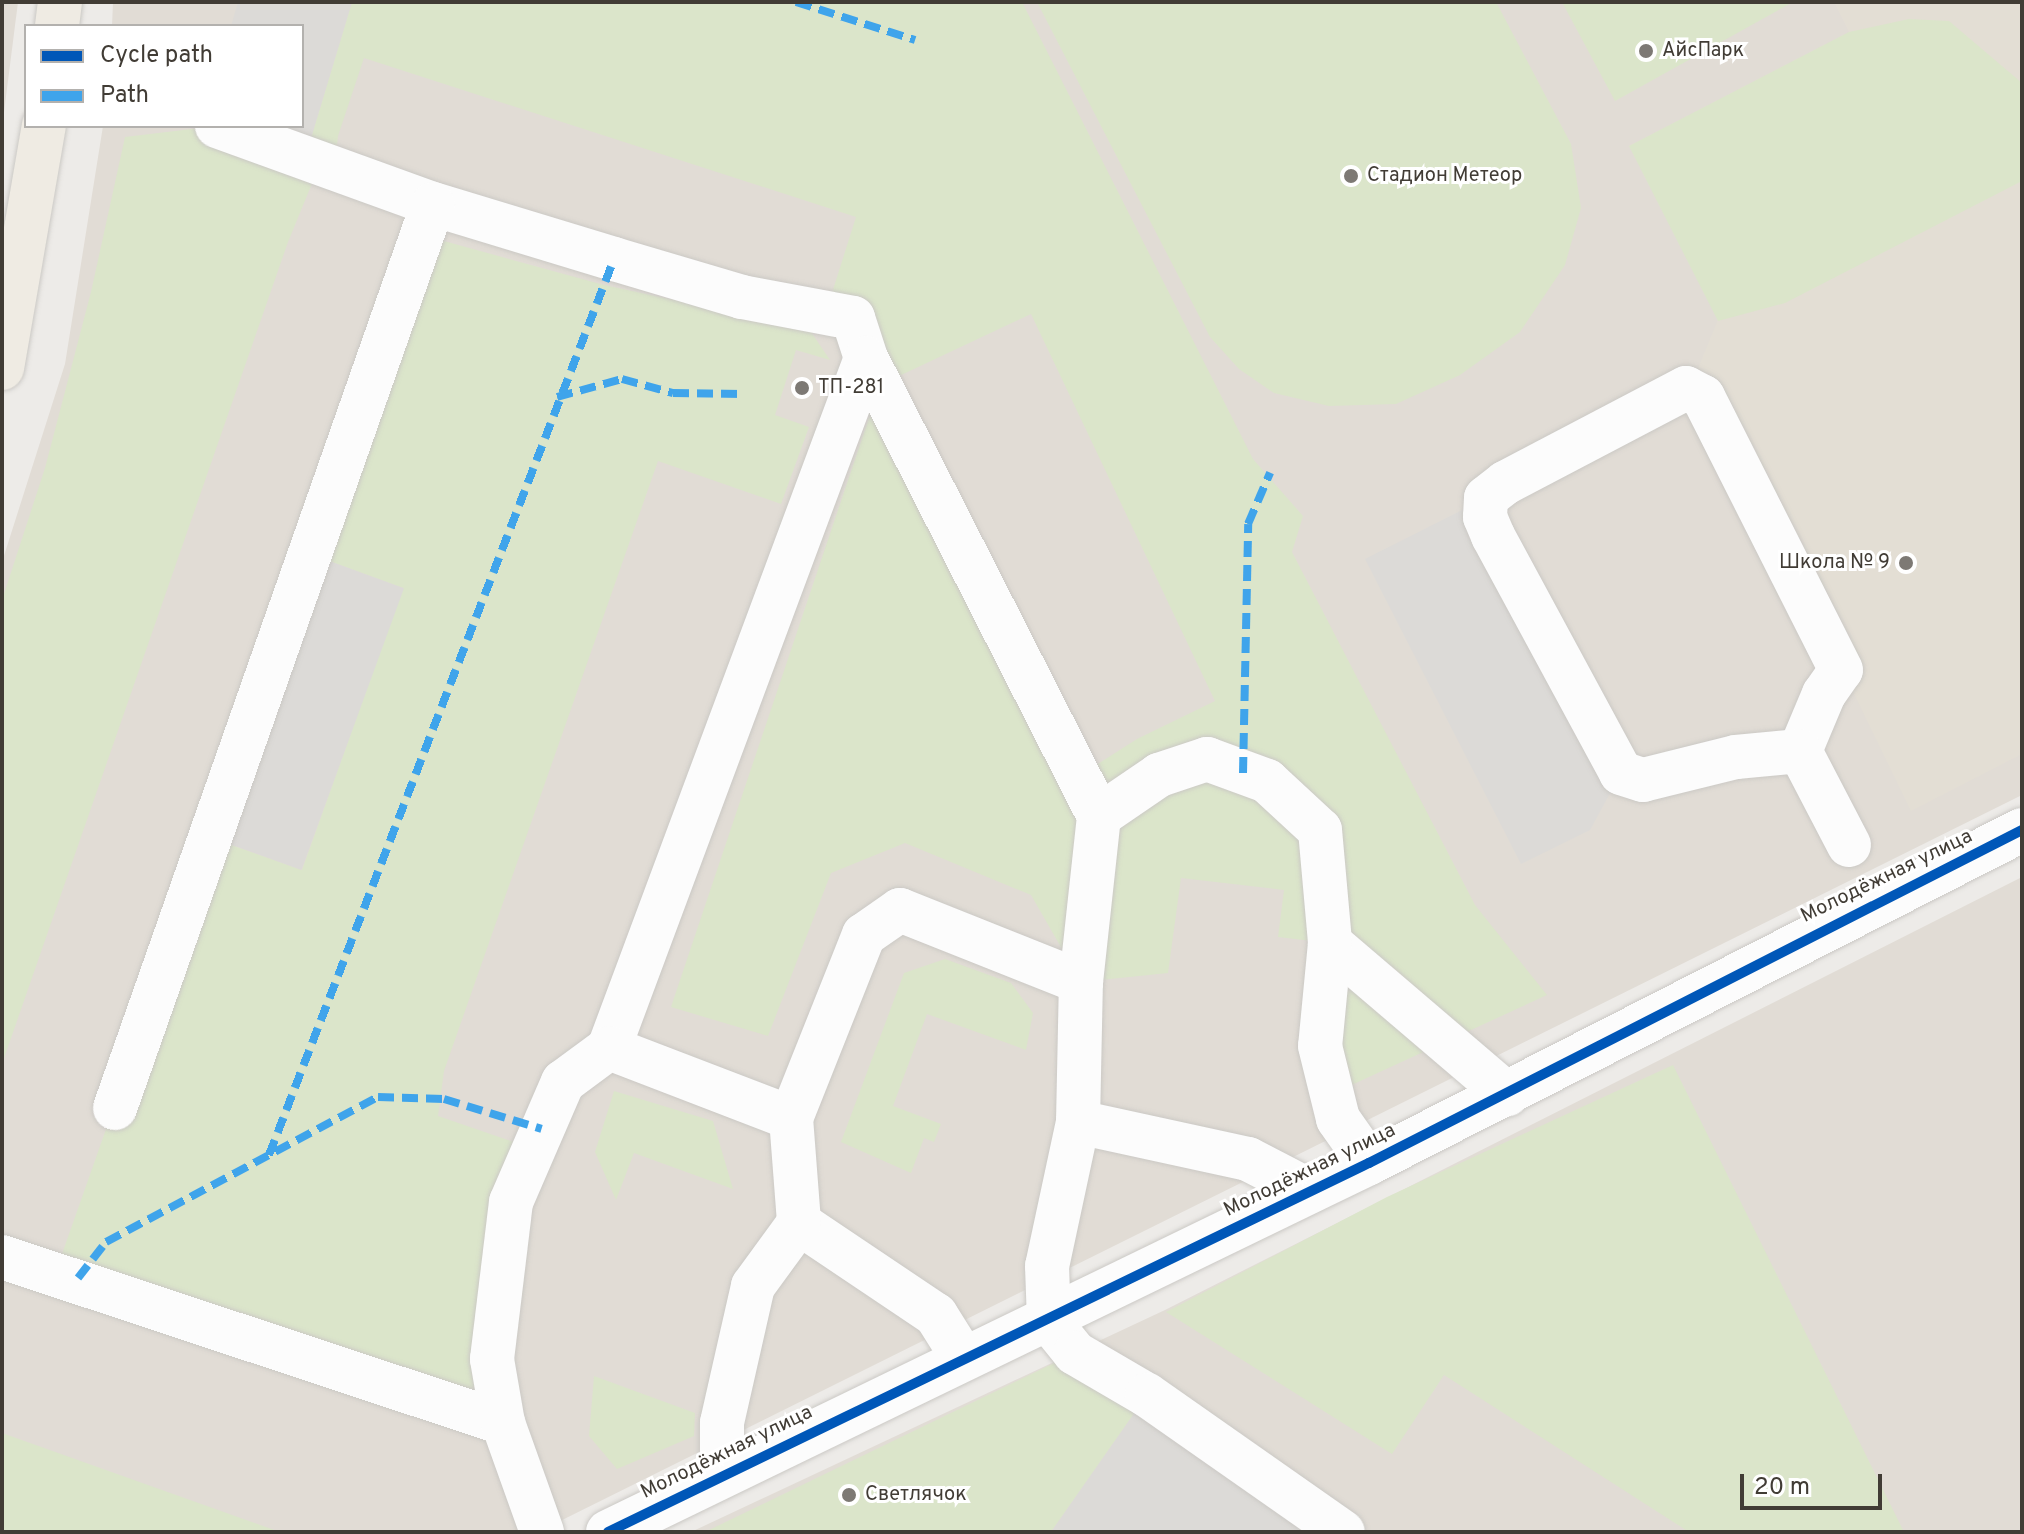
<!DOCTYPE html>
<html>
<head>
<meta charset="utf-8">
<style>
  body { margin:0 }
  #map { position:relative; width:2024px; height:1534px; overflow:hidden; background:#edebe8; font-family:Overpass,sans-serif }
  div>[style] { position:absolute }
  .residential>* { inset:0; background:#e1dcd5 }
  .education>* { inset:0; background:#e3ded4 }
  .green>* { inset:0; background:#dbe5ca }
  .parking>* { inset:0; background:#dcdad7; transform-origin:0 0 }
  .roads { filter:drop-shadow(0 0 2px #cbc9c5) drop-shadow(0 0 2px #cbc9c5) }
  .minor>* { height:44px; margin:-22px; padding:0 22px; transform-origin:22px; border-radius:22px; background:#fcfcfc }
  .major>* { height:44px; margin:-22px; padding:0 22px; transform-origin:22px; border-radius:22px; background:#efebe3 }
  .quiet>* { height:8px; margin-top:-4px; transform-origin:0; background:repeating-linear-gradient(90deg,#3fa4eb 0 16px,transparent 0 24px) }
  .cycleway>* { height:10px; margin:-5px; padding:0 5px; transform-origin:5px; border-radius:5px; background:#0057b8 }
  .dots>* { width:22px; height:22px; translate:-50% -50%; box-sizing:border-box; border:4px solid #fff; border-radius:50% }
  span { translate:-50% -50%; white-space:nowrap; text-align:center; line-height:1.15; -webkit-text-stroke:6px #fff; paint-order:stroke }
  .poi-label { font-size:20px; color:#413c35 }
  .left { translate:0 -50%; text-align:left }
  .right { translate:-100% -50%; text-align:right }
  .street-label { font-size:20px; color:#413c35 }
  .frame { position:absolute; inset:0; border:4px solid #413c35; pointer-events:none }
  .legend { position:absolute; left:24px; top:24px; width:280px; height:104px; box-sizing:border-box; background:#fff; border:2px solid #b3b1ae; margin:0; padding:10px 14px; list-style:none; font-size:24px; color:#413c35 }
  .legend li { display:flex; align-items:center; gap:16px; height:40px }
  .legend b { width:40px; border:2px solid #b3b1ae }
  .scale { position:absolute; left:1740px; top:1474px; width:142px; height:36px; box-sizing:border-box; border:4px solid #413c35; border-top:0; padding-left:10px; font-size:24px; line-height:28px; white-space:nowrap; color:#413c35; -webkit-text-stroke:6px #fff; paint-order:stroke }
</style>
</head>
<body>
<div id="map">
  <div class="residential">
    <i style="clip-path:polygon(2px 2px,18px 2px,2px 128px)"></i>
    <i style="clip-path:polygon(113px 2px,2022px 2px,2022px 795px,538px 1532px,2px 1532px,2px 562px,65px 364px,103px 126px,302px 126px,302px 26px,112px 26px)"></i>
    <i style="clip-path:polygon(2022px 877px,2022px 1532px,691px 1532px,1165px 1310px)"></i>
  </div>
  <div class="education">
    <i style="clip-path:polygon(1834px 2px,2022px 2px,2022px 754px,1911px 811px,1697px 371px,1718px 320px,1629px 146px,1849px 32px)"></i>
  </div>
  <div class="green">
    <i style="clip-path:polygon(evenodd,352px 2px,1022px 2px,1253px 459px,1303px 516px,1292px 552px,1475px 905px,1547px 995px,1332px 1094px,1330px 943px,1278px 937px,1284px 890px,1181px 878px,1168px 973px,1081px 982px,1031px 895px,905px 843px,831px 873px,768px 1036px,671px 1007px,880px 385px,831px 296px,856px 217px,364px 58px,338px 136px,334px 168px,320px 164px,288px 242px,2px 1064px,2px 600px,45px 468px,91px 292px,125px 137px,217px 126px,305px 158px,352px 2px,1031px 314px,1215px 701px,1137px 739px,1079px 776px,880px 385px,1031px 314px)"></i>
    <i style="clip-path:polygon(1037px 2px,1496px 2px,1571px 144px,1581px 208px,1565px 265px,1520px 332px,1460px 375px,1396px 404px,1329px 406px,1274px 393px,1239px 369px,1210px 337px)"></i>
    <i style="clip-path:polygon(1562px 2px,1793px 2px,1615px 101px)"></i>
    <i style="clip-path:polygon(1909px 19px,1949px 21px,2022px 83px,2022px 181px,1785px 303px,1718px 321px,1629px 146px,1849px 32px)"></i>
    <i style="clip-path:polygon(422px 235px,604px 285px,809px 329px,830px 360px,796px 350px,775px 415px,809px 427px,781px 504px,658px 461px,444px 1071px,438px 1116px,534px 1149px,503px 1423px,56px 1271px,209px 837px,302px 870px,403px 588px,310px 554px)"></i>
    <i style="clip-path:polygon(945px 959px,1011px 983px,1033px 1013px,1026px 1050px,927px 1014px,893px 1106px,941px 1124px,934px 1142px,924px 1138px,911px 1173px,841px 1142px,904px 973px)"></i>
    <i style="clip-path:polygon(1673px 1065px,1904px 1532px,1689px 1532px,1444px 1375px,1392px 1454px,1166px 1312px,1387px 1197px)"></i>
    <i style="clip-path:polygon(614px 1091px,713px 1121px,733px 1189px,634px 1153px,616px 1200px,595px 1152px)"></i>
    <i style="clip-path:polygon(1075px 1353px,1147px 1395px,1051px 1532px,705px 1532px)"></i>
    <i style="clip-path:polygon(594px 1376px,695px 1413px,694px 1436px,617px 1469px,589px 1436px)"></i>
    <i style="clip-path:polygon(2px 1433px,280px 1532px,2px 1532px)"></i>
  </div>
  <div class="parking">
    <i style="clip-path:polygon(238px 2px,352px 2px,305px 158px,217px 126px,302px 126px,302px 26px,231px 26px)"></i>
    <i style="clip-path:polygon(1486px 498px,1621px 773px,1590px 830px,1521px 864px,1365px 559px)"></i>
    <i style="left:310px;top:554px;width:100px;height:300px;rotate:20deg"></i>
    <i style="clip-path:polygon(1147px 1395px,1343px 1532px,1051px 1532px)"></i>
  </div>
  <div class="roads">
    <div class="minor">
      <i style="left:217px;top:126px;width:230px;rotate:19.9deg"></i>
      <i style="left:433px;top:204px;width:189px;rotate:16.9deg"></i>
      <i style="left:614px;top:259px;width:134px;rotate:16.5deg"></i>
      <i style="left:742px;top:297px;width:113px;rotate:10.7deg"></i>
      <i style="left:853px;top:318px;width:42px;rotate:72deg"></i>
      <i style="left:1800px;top:751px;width:62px;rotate:-67.2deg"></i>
      <i style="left:1824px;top:694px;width:29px;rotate:-55deg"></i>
      <i style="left:1841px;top:670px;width:306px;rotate:-116.8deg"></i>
      <i style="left:1703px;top:397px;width:19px;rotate:-152deg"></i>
      <i style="left:1686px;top:388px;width:204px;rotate:152.3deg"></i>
      <i style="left:1505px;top:483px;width:24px;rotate:142deg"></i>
      <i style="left:1486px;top:498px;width:19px;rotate:93deg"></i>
      <i style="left:1485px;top:517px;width:21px;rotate:67deg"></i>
      <i style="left:1493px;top:536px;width:269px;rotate:61.6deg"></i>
      <i style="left:1621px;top:773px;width:23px;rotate:18deg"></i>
      <i style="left:1643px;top:780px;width:96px;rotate:-13.9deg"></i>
      <i style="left:1736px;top:757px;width:64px;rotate:-5.4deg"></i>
      <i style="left:1800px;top:751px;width:106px;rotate:62.5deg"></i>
      <i style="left:1330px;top:943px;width:233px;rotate:40.5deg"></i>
      <i style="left:609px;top:1048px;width:736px;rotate:-69.57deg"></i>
      <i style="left:866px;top:358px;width:514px;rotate:63.04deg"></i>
      <i style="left:115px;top:1108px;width:958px;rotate:-70.62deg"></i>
      <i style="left:791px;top:1118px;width:197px;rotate:-68.3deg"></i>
      <i style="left:864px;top:935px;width:44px;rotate:-34.8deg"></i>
      <i style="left:900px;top:910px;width:195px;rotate:21.7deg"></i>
      <i style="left:1078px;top:1122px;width:140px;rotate:-88.8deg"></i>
      <i style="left:1081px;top:982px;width:167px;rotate:-83.8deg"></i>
      <i style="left:1099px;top:816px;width:73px;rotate:-34.3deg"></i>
      <i style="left:1159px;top:775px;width:51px;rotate:-18.4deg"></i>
      <i style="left:1207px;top:759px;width:64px;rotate:20.1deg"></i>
      <i style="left:1267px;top:781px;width:72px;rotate:42.8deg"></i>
      <i style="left:1320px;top:830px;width:113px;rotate:84.9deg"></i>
      <i style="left:1330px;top:943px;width:103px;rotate:95.5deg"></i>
      <i style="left:1320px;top:1046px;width:75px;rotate:76.1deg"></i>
      <i style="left:1338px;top:1119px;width:54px;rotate:54.8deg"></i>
      <i style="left:1310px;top:1191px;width:70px;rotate:-152.7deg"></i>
      <i style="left:1248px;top:1159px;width:174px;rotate:-167.7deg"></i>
      <i style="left:1078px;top:1122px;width:147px;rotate:102.1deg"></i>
      <i style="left:1047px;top:1266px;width:55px;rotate:87.9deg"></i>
      <i style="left:1049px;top:1321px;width:41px;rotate:50.9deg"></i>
      <i style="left:1075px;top:1353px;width:83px;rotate:30.3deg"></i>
      <i style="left:1147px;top:1395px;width:239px;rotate:35deg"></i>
      <i style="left:799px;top:1223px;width:165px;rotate:33.9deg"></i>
      <i style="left:936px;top:1315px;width:51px;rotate:57.9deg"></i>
      <i style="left:2px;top:1257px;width:528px;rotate:18.33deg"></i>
      <i style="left:542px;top:1532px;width:116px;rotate:-109.7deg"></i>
      <i style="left:503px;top:1423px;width:65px;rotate:-99.8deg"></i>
      <i style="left:492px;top:1359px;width:158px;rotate:-83.1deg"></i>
      <i style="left:511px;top:1202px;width:131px;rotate:-66.6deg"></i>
      <i style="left:563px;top:1082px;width:57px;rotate:-36.5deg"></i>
      <i style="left:609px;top:1048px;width:195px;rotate:21deg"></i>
      <i style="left:791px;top:1118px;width:105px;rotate:85.6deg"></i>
      <i style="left:799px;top:1223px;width:78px;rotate:126.1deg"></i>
      <i style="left:753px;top:1286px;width:140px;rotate:102.8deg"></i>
      <i style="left:722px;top:1423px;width:51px;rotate:90deg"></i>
      <i style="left:608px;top:1532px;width:846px;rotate:-25.87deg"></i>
      <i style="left:1369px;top:1163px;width:733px;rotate:-27.02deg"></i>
    </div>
    <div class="major">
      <i style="left:57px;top:26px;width:24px;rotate:-83deg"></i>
      <i style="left:2px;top:368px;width:246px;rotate:-80.2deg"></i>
    </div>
  </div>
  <div class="quiet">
    <i style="left:796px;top:2px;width:125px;rotate:17.7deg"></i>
    <i style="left:557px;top:397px;width:67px;rotate:-15.5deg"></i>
    <i style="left:622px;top:379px;width:53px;rotate:15.4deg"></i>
    <i style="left:673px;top:393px;width:70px;rotate:0.8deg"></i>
    <i style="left:1243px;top:773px;width:249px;rotate:-88.8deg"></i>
    <i style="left:1248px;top:524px;width:56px;rotate:-66.7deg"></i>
    <i style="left:269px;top:1155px;width:960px;rotate:-68.94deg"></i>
    <i style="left:78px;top:1278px;width:46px;rotate:-52.1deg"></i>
    <i style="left:106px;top:1242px;width:308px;rotate:-28.1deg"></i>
    <i style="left:378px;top:1097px;width:66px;rotate:1.7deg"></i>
    <i style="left:444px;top:1099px;width:102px;rotate:17deg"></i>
  </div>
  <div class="cycleway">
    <i style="left:608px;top:1532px;width:846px;rotate:-25.87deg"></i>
    <i style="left:1369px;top:1163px;width:733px;rotate:-27.02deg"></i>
  </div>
  <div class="dots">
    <i style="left:1646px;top:51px;background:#7d7974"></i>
    <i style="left:1351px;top:176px;background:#7d7974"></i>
    <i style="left:802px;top:388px;background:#7d7974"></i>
    <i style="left:1906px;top:563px;background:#7d7974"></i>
    <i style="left:849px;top:1495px;background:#7d7974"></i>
  </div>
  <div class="poi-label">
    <span class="left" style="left:1662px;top:51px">АйсПарк</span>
    <span class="left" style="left:1367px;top:176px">Стадион Метеор</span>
    <span class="left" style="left:818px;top:388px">ТП-281</span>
    <span class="right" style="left:1890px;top:563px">Школа № 9</span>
    <span class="left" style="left:865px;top:1495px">Светлячок</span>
  </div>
  <div class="street-label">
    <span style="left:1887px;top:877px;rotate:-26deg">Молодёжная улица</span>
    <span style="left:1310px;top:1171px;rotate:-26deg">Молодёжная улица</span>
    <span style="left:727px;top:1453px;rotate:-26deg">Молодёжная улица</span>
  </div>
  <div class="frame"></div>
  <ul class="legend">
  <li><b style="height:10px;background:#0057b8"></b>Cycle path</li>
  <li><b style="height:10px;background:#3fa4eb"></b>Path</li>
  </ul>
  <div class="scale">20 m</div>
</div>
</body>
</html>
